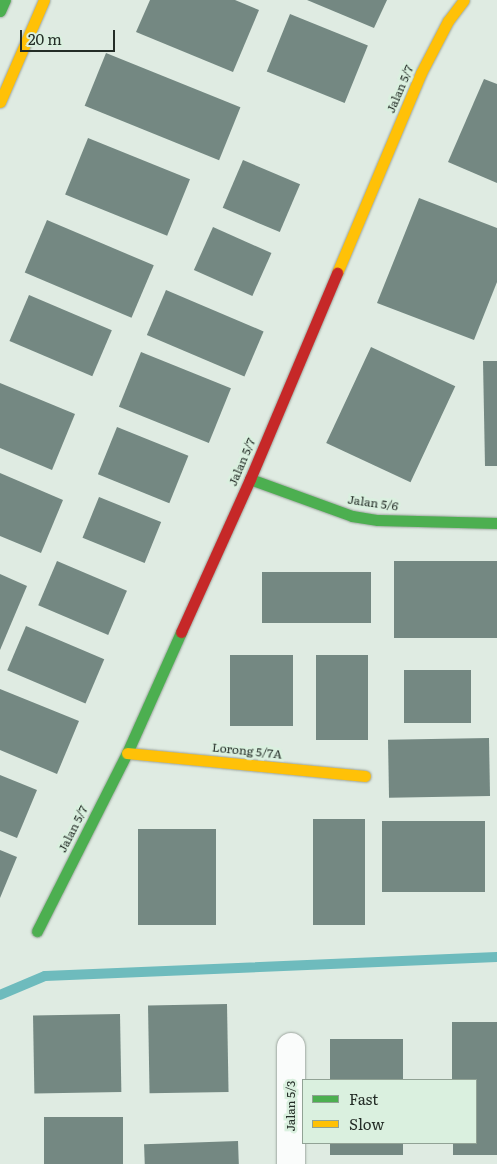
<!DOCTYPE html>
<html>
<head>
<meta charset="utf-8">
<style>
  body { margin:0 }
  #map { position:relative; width:497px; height:1164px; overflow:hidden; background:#dfebe2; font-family:Literata,serif }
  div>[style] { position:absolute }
  .stream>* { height:10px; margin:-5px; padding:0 5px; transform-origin:5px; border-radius:5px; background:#6ebbbd }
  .building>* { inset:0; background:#748882; transform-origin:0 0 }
  .roads { filter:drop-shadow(0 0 1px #9da69f) drop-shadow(0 0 1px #9da69f) }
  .street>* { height:28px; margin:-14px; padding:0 14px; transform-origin:14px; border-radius:14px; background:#fafcfb }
  .fast>* { height:11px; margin:-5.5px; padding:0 5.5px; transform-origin:5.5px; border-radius:5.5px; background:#4caf50 }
  .slow>* { height:11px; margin:-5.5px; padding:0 5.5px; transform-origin:5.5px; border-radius:5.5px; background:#ffc107 }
  .jam>* { height:11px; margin:-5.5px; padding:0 5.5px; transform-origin:5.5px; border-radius:5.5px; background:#c62828 }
  span { translate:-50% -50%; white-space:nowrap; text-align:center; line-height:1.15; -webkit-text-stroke:5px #daf0df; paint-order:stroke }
  .street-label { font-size:12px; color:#242d27 }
  .legend { position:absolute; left:302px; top:1079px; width:175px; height:65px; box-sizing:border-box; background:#daf0df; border:1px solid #91a295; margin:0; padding:6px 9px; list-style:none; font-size:15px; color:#242d27 }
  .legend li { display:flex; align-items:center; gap:10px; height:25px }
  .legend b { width:25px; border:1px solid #91a295 }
  .scale { position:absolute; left:20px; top:30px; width:95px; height:22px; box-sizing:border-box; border:2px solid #242d27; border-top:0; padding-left:6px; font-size:15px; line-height:18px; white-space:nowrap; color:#242d27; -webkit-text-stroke:4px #daf0df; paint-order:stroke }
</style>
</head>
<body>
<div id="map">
  <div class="stream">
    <i style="left:0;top:995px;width:49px;rotate:-22.9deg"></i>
    <i style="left:45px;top:976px;width:452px;rotate:-2.4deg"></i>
  </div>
  <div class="building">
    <i style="clip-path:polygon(150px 0,235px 0,259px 10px,233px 72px,136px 32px)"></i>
    <i style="clip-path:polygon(307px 0,387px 0,374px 28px)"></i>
    <i style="left:290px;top:14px;width:84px;height:62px;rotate:22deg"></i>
    <i style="left:106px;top:53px;width:145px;height:57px;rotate:22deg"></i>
    <i style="clip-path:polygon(484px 79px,497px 84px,497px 183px,448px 162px)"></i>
    <i style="left:88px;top:138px;width:110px;height:61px;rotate:22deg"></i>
    <i style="left:243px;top:160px;width:62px;height:52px;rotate:23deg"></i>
    <i style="clip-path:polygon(419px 198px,497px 228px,497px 282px,474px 340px,377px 303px)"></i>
    <i style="left:47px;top:220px;width:116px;height:57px;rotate:23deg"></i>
    <i style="left:213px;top:227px;width:64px;height:47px;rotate:24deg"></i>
    <i style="left:166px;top:290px;width:106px;height:49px;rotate:23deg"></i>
    <i style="left:29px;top:295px;width:90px;height:50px;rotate:23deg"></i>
    <i style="left:371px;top:347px;width:93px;height:106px;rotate:25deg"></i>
    <i style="left:141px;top:352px;width:97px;height:59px;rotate:22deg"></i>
    <i style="clip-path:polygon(483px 361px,497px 361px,497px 466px,485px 466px)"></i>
    <i style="clip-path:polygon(0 383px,75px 414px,52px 470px,0 448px)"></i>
    <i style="left:117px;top:427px;width:77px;height:51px;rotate:22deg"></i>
    <i style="clip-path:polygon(0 473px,63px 500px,41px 553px,0 536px)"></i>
    <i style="left:99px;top:497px;width:67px;height:44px;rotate:22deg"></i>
    <i style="left:57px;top:561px;width:76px;height:48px;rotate:23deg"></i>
    <i style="left:394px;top:561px;width:103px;height:77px"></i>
    <i style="left:262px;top:572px;width:109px;height:51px"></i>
    <i style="clip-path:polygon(0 574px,27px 586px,0 650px)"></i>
    <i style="left:26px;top:626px;width:85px;height:48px;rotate:23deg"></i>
    <i style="left:230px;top:655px;width:63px;height:71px"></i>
    <i style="left:316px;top:655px;width:52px;height:85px"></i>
    <i style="left:404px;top:670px;width:67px;height:53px"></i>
    <i style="clip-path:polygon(0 689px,79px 721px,57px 774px,0 750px)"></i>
    <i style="left:489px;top:738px;width:58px;height:101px;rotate:89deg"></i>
    <i style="clip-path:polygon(0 775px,37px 790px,17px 838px,0 831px)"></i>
    <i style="left:313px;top:819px;width:52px;height:106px"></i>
    <i style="left:382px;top:821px;width:103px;height:71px"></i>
    <i style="left:138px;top:829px;width:78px;height:96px"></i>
    <i style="clip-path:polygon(0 850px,17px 857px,0 898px)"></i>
    <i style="left:227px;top:1004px;width:88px;height:79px;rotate:89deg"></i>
    <i style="left:120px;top:1014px;width:78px;height:87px;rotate:89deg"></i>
    <i style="clip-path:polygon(452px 1022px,497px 1022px,497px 1155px,453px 1155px,453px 1143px,476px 1143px,476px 1080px,452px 1080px)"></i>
    <i style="left:330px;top:1039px;width:73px;height:41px"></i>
    <i style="left:123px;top:1117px;width:47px;height:79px;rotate:90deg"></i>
    <i style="left:238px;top:1141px;width:23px;height:94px;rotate:88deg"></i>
    <i style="left:330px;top:1143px;width:73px;height:12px"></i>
  </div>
  <div class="roads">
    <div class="street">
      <i style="left:291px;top:1047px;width:117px;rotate:90deg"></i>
    </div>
    <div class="fast">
      <i style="left:0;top:11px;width:12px;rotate:-66deg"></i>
      <i style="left:250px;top:479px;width:109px;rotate:19.9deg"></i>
      <i style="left:352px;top:516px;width:26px;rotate:9deg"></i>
      <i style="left:378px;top:520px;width:119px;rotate:1.4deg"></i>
      <i style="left:37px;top:931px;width:199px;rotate:-63.2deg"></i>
      <i style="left:127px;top:753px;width:133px;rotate:-65.9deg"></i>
    </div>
    <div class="slow">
      <i style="left:0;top:102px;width:111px;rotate:-66.7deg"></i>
      <i style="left:337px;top:273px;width:217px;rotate:-67.2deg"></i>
      <i style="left:421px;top:73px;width:59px;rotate:-62.6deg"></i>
      <i style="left:448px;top:21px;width:26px;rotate:-53deg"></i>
      <i style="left:127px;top:753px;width:239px;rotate:5.5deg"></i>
    </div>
    <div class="jam">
      <i style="left:181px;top:632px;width:168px;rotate:-65.7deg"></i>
      <i style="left:250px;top:479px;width:224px;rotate:-67.1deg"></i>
    </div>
  </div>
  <div class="street-label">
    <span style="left:400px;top:89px;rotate:-67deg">Jalan 5/7</span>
    <span style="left:242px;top:462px;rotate:-67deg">Jalan 5/7</span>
    <span style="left:373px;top:503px;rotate:8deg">Jalan 5/6</span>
    <span style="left:247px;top:751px;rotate:6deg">Lorong 5/7A</span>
    <span style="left:73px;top:829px;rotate:-63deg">Jalan 5/7</span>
    <span style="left:291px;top:1106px;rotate:-90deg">Jalan 5/3</span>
  </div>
  <ul class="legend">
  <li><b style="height:6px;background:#4caf50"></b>Fast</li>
  <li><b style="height:6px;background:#ffc107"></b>Slow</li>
  </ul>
  <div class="scale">20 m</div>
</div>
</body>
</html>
